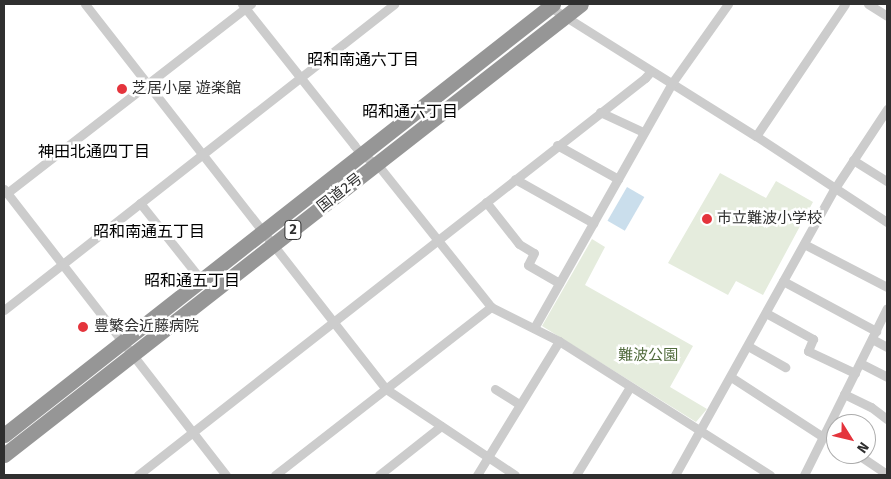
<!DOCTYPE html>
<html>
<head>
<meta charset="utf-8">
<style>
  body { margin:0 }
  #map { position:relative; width:891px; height:479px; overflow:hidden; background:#fff; font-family:"Fira Sans","Noto Sans JP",sans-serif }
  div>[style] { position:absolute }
  .green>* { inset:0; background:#e5ecdd }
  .water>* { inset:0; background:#cadeec; transform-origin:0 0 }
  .street>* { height:9px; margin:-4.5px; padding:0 4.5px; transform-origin:4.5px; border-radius:4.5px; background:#ccc }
  .highway>* { height:15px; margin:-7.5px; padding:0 7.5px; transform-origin:7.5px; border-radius:7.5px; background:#969696 }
  .dots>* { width:14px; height:14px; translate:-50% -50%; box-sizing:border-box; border:2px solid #fff; border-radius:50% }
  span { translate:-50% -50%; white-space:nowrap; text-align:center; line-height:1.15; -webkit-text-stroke:5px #fff; paint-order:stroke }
  .shield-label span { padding:1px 4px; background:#fff; border:1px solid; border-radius:4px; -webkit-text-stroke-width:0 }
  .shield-label { font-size:14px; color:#2f2f2f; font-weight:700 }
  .poi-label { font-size:15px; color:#2f2f2f }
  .left { translate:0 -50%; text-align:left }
  .street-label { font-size:15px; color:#2f2f2f }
  .park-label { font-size:15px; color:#516b3d }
  .neighbourhood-label { font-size:16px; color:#000 }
  .frame { position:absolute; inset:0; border:5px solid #2f2f2f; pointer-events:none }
  .north { position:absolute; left:826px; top:414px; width:50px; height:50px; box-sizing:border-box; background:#fff; border:1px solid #acacac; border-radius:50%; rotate:126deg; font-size:14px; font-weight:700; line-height:20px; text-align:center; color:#2f2f2f }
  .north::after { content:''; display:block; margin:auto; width:18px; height:22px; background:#e4343c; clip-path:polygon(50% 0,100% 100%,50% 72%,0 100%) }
</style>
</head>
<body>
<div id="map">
  <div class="green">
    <i style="clip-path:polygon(720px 173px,766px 198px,776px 181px,813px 202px,763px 295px,736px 281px,728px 295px,668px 263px)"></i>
    <i style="clip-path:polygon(592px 239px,605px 247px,585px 285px,693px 346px,670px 387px,707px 409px,696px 422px,542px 326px)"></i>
  </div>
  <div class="water">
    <i style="left:627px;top:187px;width:20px;height:39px;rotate:30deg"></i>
  </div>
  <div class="street">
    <i style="left:85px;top:4px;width:489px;rotate:52deg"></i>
    <i style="left:386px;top:389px;width:155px;rotate:33.7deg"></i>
    <i style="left:242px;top:4px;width:180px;rotate:51.5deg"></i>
    <i style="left:354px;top:145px;width:13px;rotate:51deg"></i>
    <i style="left:362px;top:155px;width:17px;rotate:31deg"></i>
    <i style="left:377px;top:164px;width:183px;rotate:51.4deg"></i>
    <i style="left:491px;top:307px;width:76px;rotate:26.6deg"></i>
    <i style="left:559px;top:341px;width:250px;rotate:32.4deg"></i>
    <i style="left:868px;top:4px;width:22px;rotate:32deg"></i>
    <i style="left:550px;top:7px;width:243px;rotate:32.1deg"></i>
    <i style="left:756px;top:136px;width:157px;rotate:33.3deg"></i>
    <i style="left:600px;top:112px;width:47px;rotate:24.9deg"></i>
    <i style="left:756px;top:136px;width:159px;rotate:-56deg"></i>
    <i style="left:557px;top:145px;width:70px;rotate:29.1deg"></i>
    <i style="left:853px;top:160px;width:40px;rotate:32deg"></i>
    <i style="left:515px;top:179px;width:90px;rotate:29.4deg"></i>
    <i style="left:4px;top:189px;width:362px;rotate:52.2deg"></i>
    <i style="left:7px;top:193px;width:309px;rotate:-37.8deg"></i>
    <i style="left:486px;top:202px;width:53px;rotate:51.8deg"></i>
    <i style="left:519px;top:244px;width:17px;rotate:31deg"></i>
    <i style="left:534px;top:253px;width:13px;rotate:117deg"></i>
    <i style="left:528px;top:265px;width:36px;rotate:30deg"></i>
    <i style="left:140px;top:203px;width:100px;rotate:51.5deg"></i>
    <i style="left:804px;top:244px;width:93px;rotate:27.4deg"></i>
    <i style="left:783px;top:281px;width:106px;rotate:28.3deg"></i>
    <i style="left:4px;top:310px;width:496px;rotate:-38.1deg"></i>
    <i style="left:766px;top:313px;width:54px;rotate:29deg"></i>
    <i style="left:813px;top:339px;width:13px;rotate:113deg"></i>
    <i style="left:808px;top:351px;width:52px;rotate:25.1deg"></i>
    <i style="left:534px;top:328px;width:281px;rotate:-60.6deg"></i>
    <i style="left:672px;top:83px;width:97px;rotate:-54.7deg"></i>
    <i style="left:872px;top:339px;width:17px;rotate:28deg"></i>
    <i style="left:748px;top:346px;width:43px;rotate:29.6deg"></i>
    <i style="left:860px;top:363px;width:30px;rotate:27deg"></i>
    <i style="left:731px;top:377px;width:110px;rotate:33.1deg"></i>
    <i style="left:495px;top:389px;width:28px;rotate:32deg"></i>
    <i style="left:844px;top:394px;width:30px;rotate:26deg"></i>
    <i style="left:871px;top:407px;width:20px;rotate:37deg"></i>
    <i style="left:825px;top:433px;width:14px;rotate:36deg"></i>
    <i style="left:857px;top:454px;width:36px;rotate:34deg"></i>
    <i style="left:138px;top:475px;width:644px;rotate:-38.06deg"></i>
    <i style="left:645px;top:78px;width:9px;rotate:-49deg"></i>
    <i style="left:275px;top:475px;width:274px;rotate:-37.9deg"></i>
    <i style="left:379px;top:475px;width:79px;rotate:-38.3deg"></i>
    <i style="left:477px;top:475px;width:157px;rotate:-58.5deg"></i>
    <i style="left:576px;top:475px;width:103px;rotate:-58.5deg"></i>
    <i style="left:675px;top:475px;width:329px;rotate:-60.9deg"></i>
    <i style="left:835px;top:188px;width:95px;rotate:-56.6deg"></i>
    <i style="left:804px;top:475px;width:186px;rotate:-63.6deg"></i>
  </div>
  <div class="highway">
    <i style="left:4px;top:435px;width:698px;rotate:-38.13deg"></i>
    <i style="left:4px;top:455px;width:732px;rotate:-38.01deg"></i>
  </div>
  <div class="dots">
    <i style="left:122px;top:89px;background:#e4343c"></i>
    <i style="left:707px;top:219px;background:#e4343c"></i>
    <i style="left:83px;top:327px;background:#e4343c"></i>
  </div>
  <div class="shield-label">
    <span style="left:293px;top:230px">2</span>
  </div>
  <div class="poi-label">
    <span class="left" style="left:132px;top:89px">芝居小屋 遊楽館</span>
    <span class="left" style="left:717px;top:219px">市立難波小学校</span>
    <span class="left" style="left:94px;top:327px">豊繁会近藤病院</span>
  </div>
  <div class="street-label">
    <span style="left:340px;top:193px;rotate:-38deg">国道2号</span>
  </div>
  <div class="park-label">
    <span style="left:648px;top:356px">難波公園</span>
  </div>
  <div class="neighbourhood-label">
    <span style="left:363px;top:60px">昭和南通六丁目</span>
    <span style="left:410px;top:112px">昭和通六丁目</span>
    <span style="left:94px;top:152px">神田北通四丁目</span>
    <span style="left:149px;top:232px">昭和南通五丁目</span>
    <span style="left:192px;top:281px">昭和通五丁目</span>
  </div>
  <div class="frame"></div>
  <div class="north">N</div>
</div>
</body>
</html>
